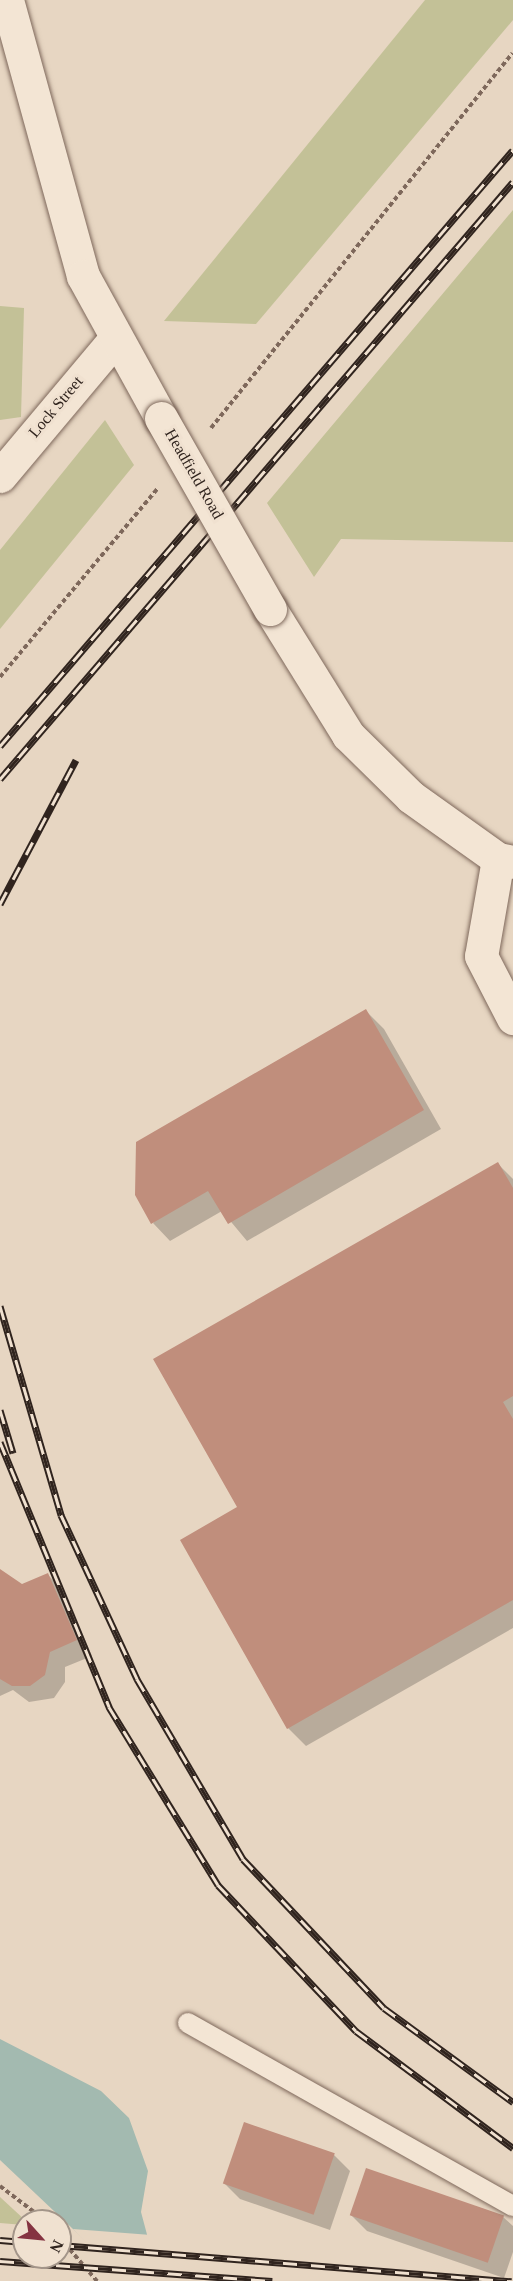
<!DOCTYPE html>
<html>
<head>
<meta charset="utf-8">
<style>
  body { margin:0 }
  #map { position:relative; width:513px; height:2281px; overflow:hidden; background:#e7d6c2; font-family:"Times New Roman",serif }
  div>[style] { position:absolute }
  .green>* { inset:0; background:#c3c197 }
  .water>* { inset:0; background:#a3bab0 }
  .pier>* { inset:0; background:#e7d6c2 }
  .shadow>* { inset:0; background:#0003 }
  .building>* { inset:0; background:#c08e7c; transform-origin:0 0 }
  .path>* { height:4px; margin-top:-2px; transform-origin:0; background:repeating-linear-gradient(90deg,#7e685b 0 4.5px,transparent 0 7.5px) }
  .roads { filter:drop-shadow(0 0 2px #7e685b) drop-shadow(0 0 2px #7e685b) }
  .service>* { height:20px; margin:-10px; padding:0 10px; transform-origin:10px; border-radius:10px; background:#f3e5d4 }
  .minor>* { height:33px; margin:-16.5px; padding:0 16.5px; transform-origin:16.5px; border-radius:16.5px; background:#f3e5d4 }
  .tertiary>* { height:33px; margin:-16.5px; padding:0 16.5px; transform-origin:16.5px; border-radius:16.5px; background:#f3e5d4 }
  .rail>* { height:7px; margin-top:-3.5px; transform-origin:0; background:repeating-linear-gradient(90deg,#f0e1d0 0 14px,#30241e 0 28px); box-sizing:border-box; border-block:2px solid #30241e }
  .bridges { filter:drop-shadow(0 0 2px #7e685b) drop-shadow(0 0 2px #7e685b) }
  .tertiary-bridge>* { height:33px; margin:-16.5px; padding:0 16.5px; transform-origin:16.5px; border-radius:16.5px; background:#f3e5d4 }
  span { translate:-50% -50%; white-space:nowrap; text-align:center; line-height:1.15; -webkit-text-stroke:6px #f0e1d0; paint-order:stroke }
  .street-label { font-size:16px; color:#30241e }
  .north { position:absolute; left:12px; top:2209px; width:60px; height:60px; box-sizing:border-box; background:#f0e1d0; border:2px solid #a39589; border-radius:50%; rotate:117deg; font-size:16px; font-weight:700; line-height:24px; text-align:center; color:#30241e }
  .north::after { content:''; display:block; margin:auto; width:21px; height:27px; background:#853341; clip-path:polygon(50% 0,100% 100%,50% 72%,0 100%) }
</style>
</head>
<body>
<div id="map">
  <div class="green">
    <i style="clip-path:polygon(425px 0,513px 0,513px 20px,256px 324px,164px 321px)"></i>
    <i style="clip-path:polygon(513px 210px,513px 542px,341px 539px,314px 577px,267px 503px)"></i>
    <i style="clip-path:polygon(0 306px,24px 308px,21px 417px,0 420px)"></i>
    <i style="clip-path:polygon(105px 420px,134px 465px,0 629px,0 550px)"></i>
    <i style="clip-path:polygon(0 2197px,26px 2221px,24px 2225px,0 2223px)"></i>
  </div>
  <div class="water">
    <i style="clip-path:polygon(0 2039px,101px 2091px,129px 2118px,148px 2171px,141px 2212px,149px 2242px,128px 2281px,0 2160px)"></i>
  </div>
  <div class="pier">
    <i style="clip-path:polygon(73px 2229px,151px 2235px,189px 2281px,123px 2281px)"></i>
  </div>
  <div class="shadow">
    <i style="clip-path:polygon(366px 1011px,384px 1029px,441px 1129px,247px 1241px,222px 1211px,170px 1241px,153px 1223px)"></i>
    <i style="clip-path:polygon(498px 1164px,513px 1179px,513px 1628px,306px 1746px,288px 1728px,239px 1508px)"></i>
    <i style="clip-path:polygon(0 1573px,22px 1586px,48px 1575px,64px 1591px,92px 1656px,65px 1667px,65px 1682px,54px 1698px,29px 1702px,13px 1690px,0 1696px)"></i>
    <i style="clip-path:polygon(334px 2155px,350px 2171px,330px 2230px,240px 2199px,224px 2183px)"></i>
    <i style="clip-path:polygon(351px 2215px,503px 2217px,513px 2226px,513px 2252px,504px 2278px,367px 2231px)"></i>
  </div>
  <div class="building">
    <i style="clip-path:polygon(366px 1009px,424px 1110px,228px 1224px,208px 1191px,151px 1224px,135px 1195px,136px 1142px)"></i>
    <i style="clip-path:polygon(498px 1162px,513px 1188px,513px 1396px,503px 1402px,513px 1419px,513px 1600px,287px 1729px,180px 1540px,237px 1507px,153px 1359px)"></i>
    <i style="clip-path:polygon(0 1569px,22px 1584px,48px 1573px,77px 1640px,50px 1652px,45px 1675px,30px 1686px,12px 1686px,0 1679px)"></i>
    <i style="left:244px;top:2122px;width:96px;height:65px;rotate:19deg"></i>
    <i style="left:366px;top:2168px;width:146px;height:50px;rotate:19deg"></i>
  </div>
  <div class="path">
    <i style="left:211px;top:428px;width:481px;rotate:-51.2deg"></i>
    <i style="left:0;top:677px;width:246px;rotate:-50.1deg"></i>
    <i style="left:0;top:2186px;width:58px;rotate:37.3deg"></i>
    <i style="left:60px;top:2238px;width:57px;rotate:49.3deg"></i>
  </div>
  <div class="roads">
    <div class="service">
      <i style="left:188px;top:2023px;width:373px;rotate:29.4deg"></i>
    </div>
    <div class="minor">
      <i style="left:0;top:476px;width:177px;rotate:-50deg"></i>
    </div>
    <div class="tertiary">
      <i style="left:7px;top:0;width:286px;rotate:74.6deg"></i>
      <i style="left:83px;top:276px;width:162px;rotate:61.2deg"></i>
      <i style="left:270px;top:609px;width:148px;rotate:58.2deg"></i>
      <i style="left:348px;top:735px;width:88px;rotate:44.5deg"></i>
      <i style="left:411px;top:797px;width:107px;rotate:35.5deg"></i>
      <i style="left:498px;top:859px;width:15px;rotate:11deg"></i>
      <i style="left:498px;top:859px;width:98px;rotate:99.9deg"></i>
      <i style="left:481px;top:956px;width:70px;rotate:62.7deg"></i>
    </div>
  </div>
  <div class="rail">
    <i style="left:0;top:746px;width:786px;rotate:-49.28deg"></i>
    <i style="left:0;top:779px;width:787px;rotate:-49.33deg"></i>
    <i style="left:0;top:904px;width:163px;rotate:-62.2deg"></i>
    <i style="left:0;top:1306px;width:218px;rotate:73.7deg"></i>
    <i style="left:61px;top:1515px;width:181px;rotate:65.1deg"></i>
    <i style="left:137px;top:1679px;width:209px;rotate:59.5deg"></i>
    <i style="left:243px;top:1859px;width:205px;rotate:46.6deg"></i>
    <i style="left:384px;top:2008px;width:160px;rotate:36.1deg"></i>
    <i style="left:0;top:1410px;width:45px;rotate:73.2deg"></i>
    <i style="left:0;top:1442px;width:287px;rotate:67.6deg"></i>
    <i style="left:109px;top:1707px;width:209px;rotate:58.5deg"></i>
    <i style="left:218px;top:1885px;width:201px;rotate:46.6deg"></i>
    <i style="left:356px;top:2031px;width:196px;rotate:36.7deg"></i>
    <i style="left:0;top:2240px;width:24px;rotate:5deg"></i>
    <i style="left:60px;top:2245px;width:453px;rotate:4.6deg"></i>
    <i style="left:0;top:2261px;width:273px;rotate:4.2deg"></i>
  </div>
  <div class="bridges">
    <div class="tertiary-bridge">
      <i style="left:161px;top:418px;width:220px;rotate:60.3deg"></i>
    </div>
  </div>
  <div class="street-label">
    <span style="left:56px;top:407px;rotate:-50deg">Lock Street</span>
    <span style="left:194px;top:474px;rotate:60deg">Headfield Road</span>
  </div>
  <div class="north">N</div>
</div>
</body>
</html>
